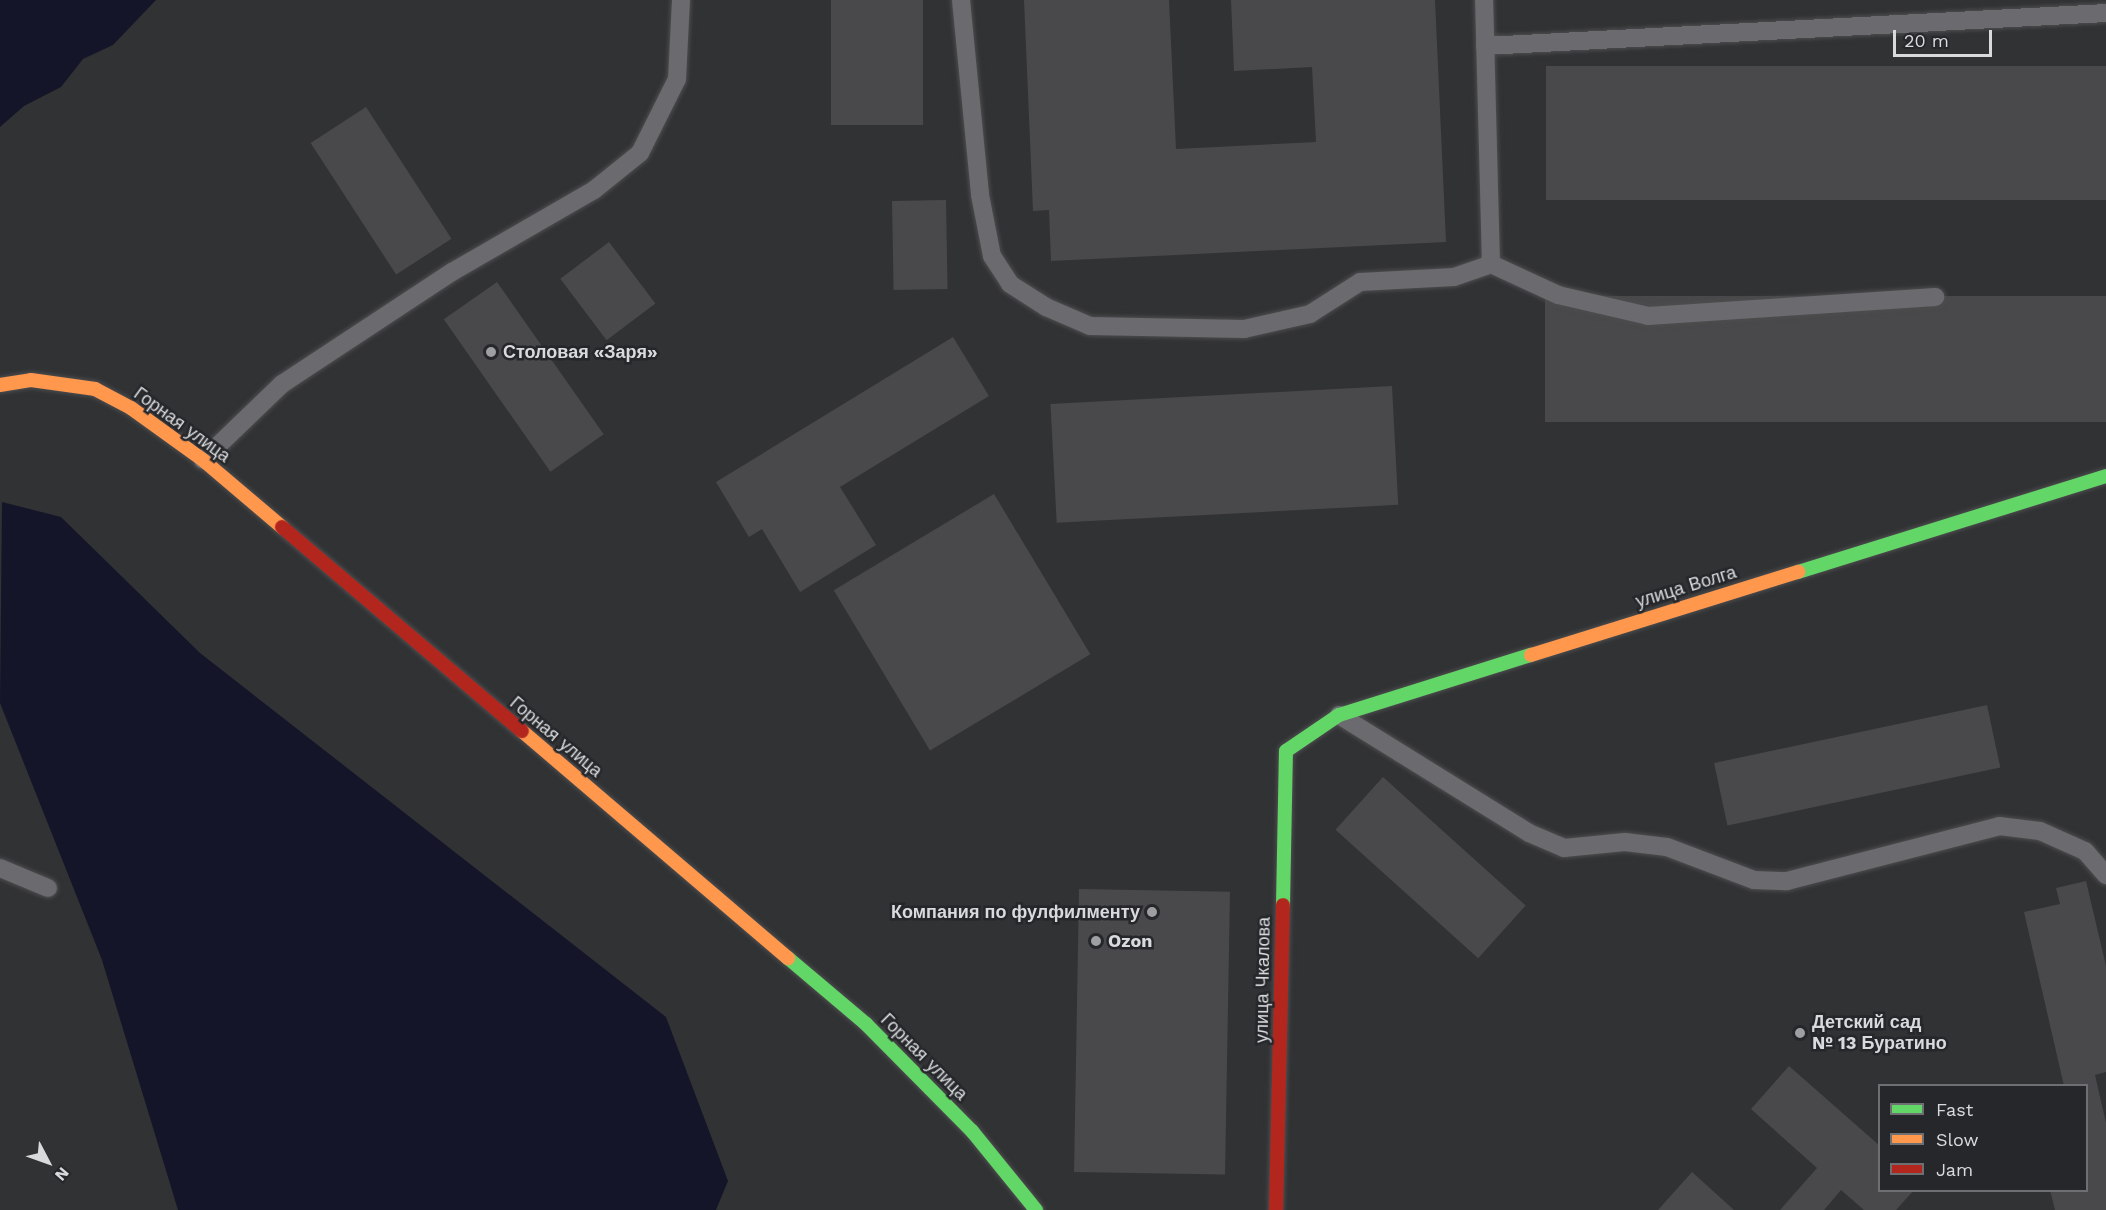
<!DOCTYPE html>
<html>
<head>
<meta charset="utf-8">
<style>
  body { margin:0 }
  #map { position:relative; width:2106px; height:1210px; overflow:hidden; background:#313234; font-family:"Work Sans",sans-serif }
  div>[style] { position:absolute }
  .water>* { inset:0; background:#151529 }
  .building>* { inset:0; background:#49494b; transform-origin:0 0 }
  .roads { filter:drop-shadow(0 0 2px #4d4d4e) drop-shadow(0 0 2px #4d4d4e) }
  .lane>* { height:18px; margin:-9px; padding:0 9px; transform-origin:9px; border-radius:9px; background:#6b6b6f }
  .fast>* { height:14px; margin:-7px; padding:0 7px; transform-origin:7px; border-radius:7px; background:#63d668 }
  .slow>* { height:14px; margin:-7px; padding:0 7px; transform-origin:7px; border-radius:7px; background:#ff974d }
  .jam>* { height:14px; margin:-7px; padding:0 7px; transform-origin:7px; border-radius:7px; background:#b3261e }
  .dots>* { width:16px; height:16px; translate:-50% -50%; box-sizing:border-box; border:3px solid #26272b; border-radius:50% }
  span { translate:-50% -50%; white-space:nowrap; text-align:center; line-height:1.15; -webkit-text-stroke:5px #26272b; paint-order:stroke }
  .poi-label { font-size:18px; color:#d9dadc; font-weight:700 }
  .left { translate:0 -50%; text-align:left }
  .right { translate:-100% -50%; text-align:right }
  .street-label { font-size:18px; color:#d9dadc }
  .legend { position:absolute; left:1878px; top:1084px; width:210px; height:108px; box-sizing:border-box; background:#26272b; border:2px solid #6e6f72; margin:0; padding:8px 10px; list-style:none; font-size:18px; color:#d9dadc }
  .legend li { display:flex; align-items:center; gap:12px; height:30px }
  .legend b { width:30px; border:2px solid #6e6f72 }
  .north { position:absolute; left:18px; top:1132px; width:60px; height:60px; -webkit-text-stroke:4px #26272b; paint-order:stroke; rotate:131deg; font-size:16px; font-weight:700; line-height:24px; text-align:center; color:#d9dadc }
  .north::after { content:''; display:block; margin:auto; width:21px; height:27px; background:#d9dadc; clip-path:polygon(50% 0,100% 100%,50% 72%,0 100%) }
  .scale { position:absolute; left:1893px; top:30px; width:99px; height:27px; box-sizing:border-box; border:3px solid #d9dadc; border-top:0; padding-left:8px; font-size:18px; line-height:21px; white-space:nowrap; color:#d9dadc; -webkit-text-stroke:4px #26272b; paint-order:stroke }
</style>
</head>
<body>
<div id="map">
  <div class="water">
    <i style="clip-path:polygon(0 0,156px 0,113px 45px,83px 59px,61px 87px,24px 106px,0 127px)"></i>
    <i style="clip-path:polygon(2px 502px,61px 517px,200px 653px,666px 1017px,728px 1181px,716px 1210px,178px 1210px,102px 960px,0 703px)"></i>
  </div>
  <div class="building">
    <i style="left:831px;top:0;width:92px;height:125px"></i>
    <i style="clip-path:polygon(1024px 0,1169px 0,1176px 149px,1316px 142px,1312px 67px,1234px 71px,1231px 0,1435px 0,1446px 242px,1051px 261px,1049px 210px,1033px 211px)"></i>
    <i style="left:2106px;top:66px;width:134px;height:560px;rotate:90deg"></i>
    <i style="left:366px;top:107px;width:157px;height:66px;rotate:57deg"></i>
    <i style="left:946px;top:200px;width:89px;height:54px;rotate:89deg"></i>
    <i style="left:609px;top:242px;width:77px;height:61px;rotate:53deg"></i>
    <i style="left:497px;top:282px;width:186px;height:65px;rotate:55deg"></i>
    <i style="left:2106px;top:296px;width:126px;height:561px;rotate:90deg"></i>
    <i style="clip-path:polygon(953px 337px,989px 396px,840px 487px,876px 545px,800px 592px,762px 529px,749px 537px,716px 482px)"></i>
    <i style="left:1392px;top:386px;width:119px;height:342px;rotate:87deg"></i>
    <i style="left:994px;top:494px;width:187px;height:187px;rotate:59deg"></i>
    <i style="left:1987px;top:705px;width:64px;height:279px;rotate:78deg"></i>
    <i style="left:1383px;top:777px;width:192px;height:71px;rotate:42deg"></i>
    <i style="clip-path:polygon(2086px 881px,2106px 966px,2106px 1072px,2095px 1075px,2106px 1123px,2106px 1210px,2055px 1210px,2050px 1190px,2086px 1190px,2086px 1086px,2064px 1086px,2024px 912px,2060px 904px,2056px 888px)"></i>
    <i style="left:1079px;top:889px;width:151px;height:283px;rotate:1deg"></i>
    <i style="clip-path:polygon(1789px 1066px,1880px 1146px,1880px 1190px,1914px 1190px,1896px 1210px,1864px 1210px,1841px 1190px,1824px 1210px,1780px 1210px,1817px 1168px,1751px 1109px)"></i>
    <i style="clip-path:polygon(1692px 1172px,1734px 1210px,1658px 1210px)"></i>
  </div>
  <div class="roads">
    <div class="lane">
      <i style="left:961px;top:0;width:196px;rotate:84.4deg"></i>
      <i style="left:980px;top:195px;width:62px;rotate:78.9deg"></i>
      <i style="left:992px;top:256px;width:33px;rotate:57deg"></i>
      <i style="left:1010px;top:284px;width:43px;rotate:32.6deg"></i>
      <i style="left:1046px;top:307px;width:48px;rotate:23.4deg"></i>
      <i style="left:1090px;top:326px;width:154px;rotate:1.1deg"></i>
      <i style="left:1244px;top:329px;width:68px;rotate:-12.8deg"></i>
      <i style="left:1310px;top:314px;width:59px;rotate:-32.6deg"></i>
      <i style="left:1360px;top:282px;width:94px;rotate:-3deg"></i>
      <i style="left:1454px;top:277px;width:39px;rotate:-19deg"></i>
      <i style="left:1491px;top:264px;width:264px;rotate:-91.5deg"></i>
      <i style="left:1485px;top:46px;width:622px;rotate:-3.04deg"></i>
      <i style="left:1491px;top:264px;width:74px;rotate:24.8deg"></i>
      <i style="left:1558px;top:295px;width:92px;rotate:13.1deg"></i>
      <i style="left:1648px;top:316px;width:288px;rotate:-3.8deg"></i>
      <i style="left:203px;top:460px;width:110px;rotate:-43.9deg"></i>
      <i style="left:282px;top:384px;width:204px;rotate:-33.4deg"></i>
      <i style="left:452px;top:272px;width:164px;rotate:-30deg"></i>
      <i style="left:594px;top:190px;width:59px;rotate:-38.8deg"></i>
      <i style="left:640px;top:153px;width:83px;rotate:-63.4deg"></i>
      <i style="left:677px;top:79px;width:79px;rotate:-87.1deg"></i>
      <i style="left:1339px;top:715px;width:224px;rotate:31.8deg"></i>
      <i style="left:1529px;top:833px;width:38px;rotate:23deg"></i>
      <i style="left:1564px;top:848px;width:61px;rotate:-5.6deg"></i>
      <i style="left:1625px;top:842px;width:42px;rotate:6.8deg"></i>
      <i style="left:1667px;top:847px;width:93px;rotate:20.8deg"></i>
      <i style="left:1754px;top:880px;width:33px;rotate:2deg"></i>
      <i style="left:1787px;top:881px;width:219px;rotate:-14.5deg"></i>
      <i style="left:1999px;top:826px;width:41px;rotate:7deg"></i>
      <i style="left:2040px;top:831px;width:49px;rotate:24deg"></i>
      <i style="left:2085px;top:851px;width:32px;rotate:49deg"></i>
      <i style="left:0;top:868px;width:52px;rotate:22.6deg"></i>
    </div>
    <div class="fast">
      <i style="left:1798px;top:572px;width:323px;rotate:-17.3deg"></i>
      <i style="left:1283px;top:905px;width:154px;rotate:-88.9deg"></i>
      <i style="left:1286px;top:751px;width:64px;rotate:-34.2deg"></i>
      <i style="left:1339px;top:715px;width:201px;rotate:-17.4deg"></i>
      <i style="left:788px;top:958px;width:102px;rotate:40.2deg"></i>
      <i style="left:866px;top:1024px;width:151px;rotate:45.3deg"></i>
      <i style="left:972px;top:1131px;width:102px;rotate:51deg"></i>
    </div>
    <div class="slow">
      <i style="left:0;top:385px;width:31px;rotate:-9deg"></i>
      <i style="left:31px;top:380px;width:65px;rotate:8deg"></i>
      <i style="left:95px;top:389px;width:41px;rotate:27.8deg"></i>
      <i style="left:131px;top:408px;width:89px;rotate:35.8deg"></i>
      <i style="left:203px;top:460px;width:104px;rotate:40.3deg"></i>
      <i style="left:1531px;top:655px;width:280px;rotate:-17.3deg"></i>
      <i style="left:522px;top:731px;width:350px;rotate:40.5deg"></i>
    </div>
    <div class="jam">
      <i style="left:282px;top:527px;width:315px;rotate:40.4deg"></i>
      <i style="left:1276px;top:1210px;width:305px;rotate:-88.7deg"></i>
    </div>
  </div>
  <div class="dots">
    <i style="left:491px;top:352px;background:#9e9fa1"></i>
    <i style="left:1152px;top:912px;background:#9e9fa1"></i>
    <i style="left:1096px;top:941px;background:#9e9fa1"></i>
    <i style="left:1800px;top:1033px;background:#9e9fa1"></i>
  </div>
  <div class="poi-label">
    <span class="left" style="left:503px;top:352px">Столовая «Заря»</span>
    <span class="right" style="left:1140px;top:912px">Компания по фулфилменту</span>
    <span class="left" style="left:1108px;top:941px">Ozon</span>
    <span class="left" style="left:1812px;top:1033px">Детский сад<br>№ 13 Буратино</span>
  </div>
  <div class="street-label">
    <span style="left:182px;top:425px;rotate:36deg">Горная улица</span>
    <span style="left:1686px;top:587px;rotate:-17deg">улица Волга</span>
    <span style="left:556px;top:737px;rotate:40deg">Горная улица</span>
    <span style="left:1263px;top:980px;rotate:-89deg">улица Чкалова</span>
    <span style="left:924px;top:1057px;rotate:45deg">Горная улица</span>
  </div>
  <ul class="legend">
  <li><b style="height:8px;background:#63d668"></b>Fast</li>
  <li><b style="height:8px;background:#ff974d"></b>Slow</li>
  <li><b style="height:8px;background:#b3261e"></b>Jam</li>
  </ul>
  <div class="north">N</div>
  <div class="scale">20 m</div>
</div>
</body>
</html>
